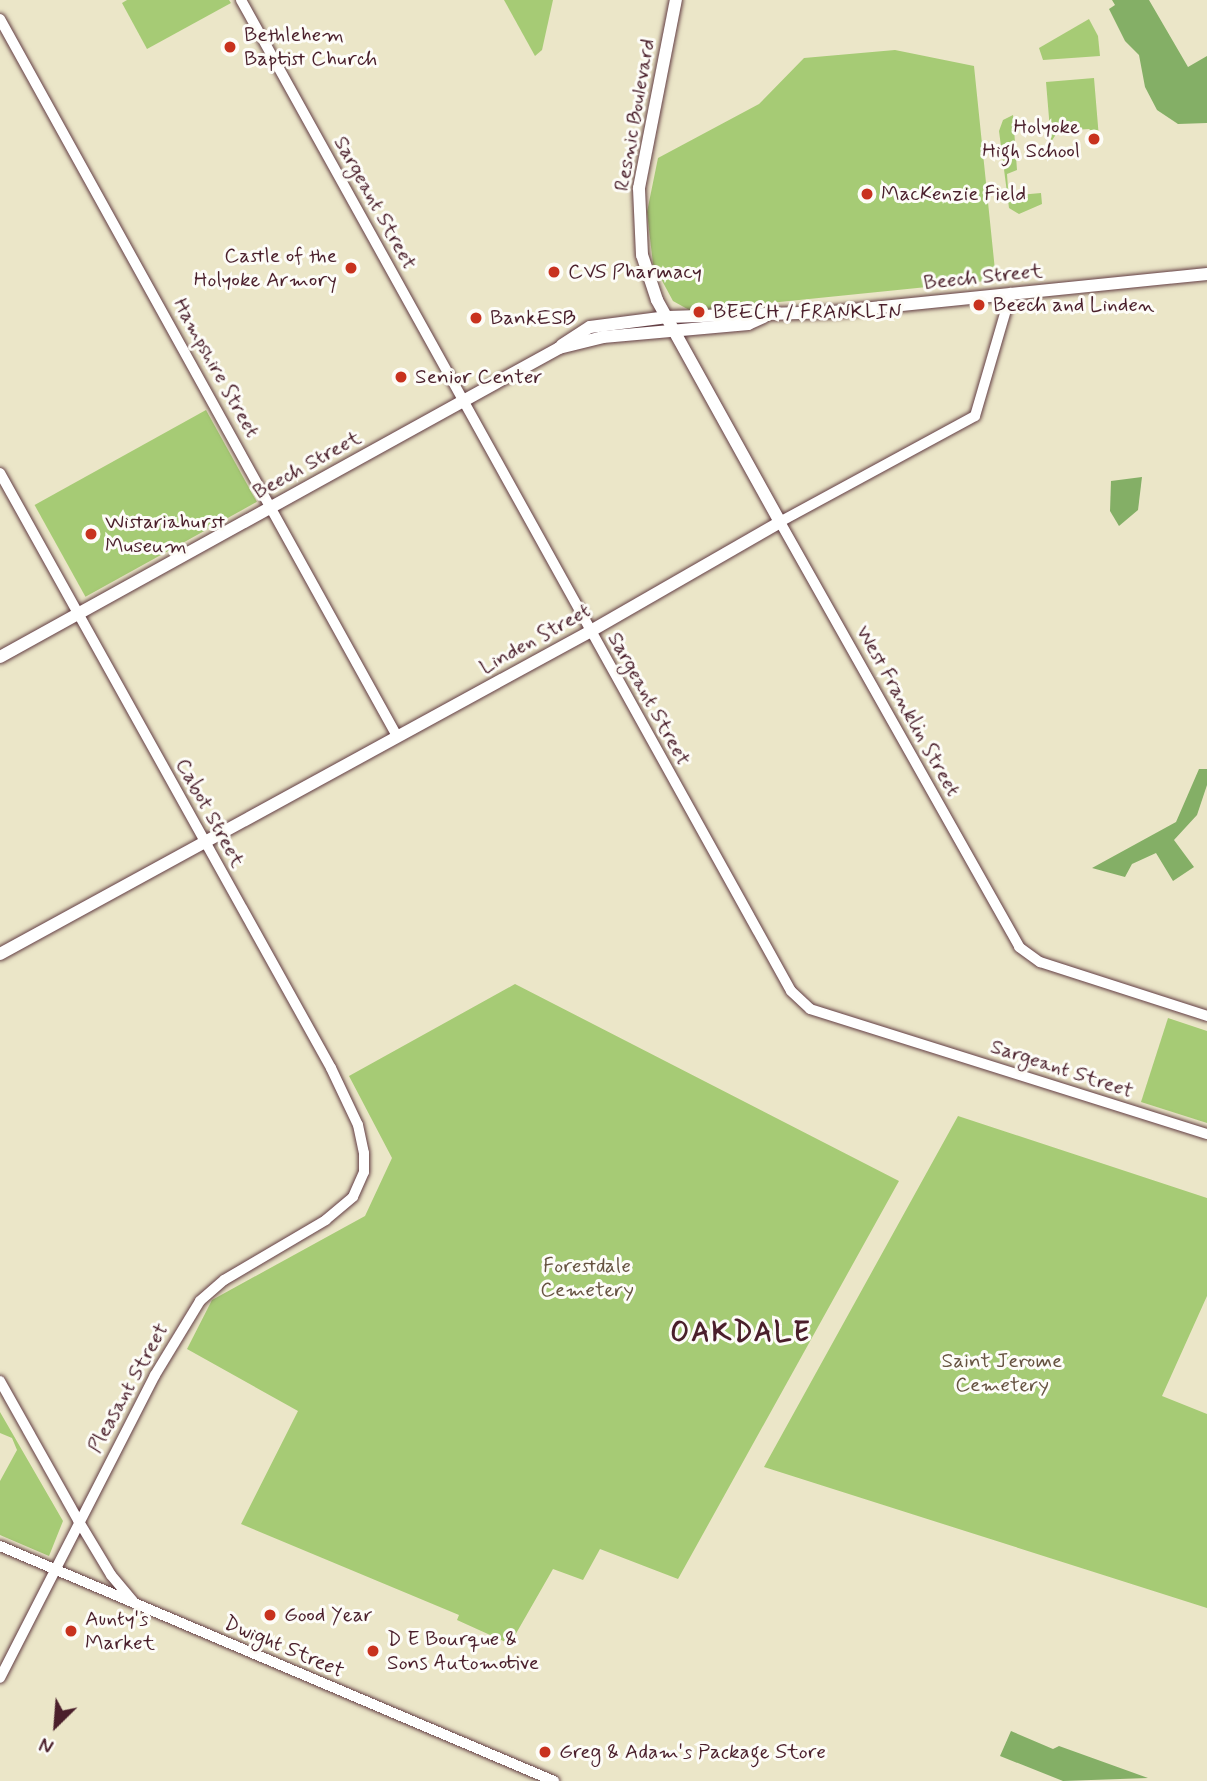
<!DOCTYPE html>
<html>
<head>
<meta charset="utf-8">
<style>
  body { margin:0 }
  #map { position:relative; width:1207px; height:1781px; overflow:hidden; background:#ebe6c8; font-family:Mynerve,sans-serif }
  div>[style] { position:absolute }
  .green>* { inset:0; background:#a6cb75; transform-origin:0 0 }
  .forest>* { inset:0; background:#84af66 }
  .roads { filter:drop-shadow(0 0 2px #623d43) drop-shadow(0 0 2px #623d43) }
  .tertiary>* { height:10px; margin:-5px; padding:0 5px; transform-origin:5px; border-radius:5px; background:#fff }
  .secondary>* { height:10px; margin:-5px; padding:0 5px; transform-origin:5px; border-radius:5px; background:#fff }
  .primary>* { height:12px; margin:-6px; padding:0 6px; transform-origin:6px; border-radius:6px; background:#fff }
  .dots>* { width:19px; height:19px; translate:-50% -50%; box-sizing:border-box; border:4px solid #fdfcf7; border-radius:50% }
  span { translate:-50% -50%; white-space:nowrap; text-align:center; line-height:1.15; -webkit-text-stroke:6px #fdfcf7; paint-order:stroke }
  .poi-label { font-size:21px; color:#4a1f2b }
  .left { translate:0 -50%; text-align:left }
  .right { translate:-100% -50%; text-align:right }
  .street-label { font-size:21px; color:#4a1f2b }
  .park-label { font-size:21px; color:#665341 }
  .district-label { font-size:28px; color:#4a1f2b; font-weight:700; letter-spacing:2px }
  .north { position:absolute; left:21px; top:1690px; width:70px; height:70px; -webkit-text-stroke:5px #fdfcf7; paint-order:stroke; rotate:205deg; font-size:19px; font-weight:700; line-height:28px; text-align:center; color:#4a1f2b }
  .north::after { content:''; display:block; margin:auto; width:24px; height:32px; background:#4a1f2b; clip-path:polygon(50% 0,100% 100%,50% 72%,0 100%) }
</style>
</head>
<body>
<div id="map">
  <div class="green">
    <i style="clip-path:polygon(127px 0,229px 0,231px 3px,147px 49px,122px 3px)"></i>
    <i style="clip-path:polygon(504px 0,553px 0,542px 50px,535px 56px)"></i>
    <i style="clip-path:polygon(1089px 19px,1098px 36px,1100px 56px,1043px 60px,1039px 48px)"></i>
    <i style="clip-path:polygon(895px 50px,974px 66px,996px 280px,691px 311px,673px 301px,653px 264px,647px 212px,658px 158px,759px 104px,804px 58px)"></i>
    <i style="clip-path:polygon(1094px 78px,1099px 138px,1089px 129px,1058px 131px,1051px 142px,1046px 82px)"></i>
    <i style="clip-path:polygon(1013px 115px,1017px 170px,1007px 174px,1008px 188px,1019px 195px,1041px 193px,1042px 204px,1019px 214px,1009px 208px,999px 131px,1003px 120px)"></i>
    <i style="left:206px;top:410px;width:105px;height:196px;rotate:61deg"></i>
    <i style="clip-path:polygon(515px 984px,899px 1181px,678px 1579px,600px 1549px,583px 1580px,553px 1569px,510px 1644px,457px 1620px,459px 1615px,241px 1524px,298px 1411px,187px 1349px,212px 1300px,365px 1216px,392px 1158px,349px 1076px)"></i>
    <i style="clip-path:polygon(1168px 1018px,1207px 1031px,1207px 1123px,1141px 1102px)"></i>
    <i style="clip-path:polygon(958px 1116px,1207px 1198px,1207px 1296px,1162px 1396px,1207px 1414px,1207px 1608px,764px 1467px)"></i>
    <i style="clip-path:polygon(0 1412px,63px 1521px,49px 1556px,0 1535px,0 1481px,17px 1450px,12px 1438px,0 1433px)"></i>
  </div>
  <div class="forest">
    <i style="clip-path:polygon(1112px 0,1149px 0,1188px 67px,1207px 56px,1207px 123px,1178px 124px,1157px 110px,1145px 87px,1139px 55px,1125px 41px,1109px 9px,1115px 5px)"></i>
    <i style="clip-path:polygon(1142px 477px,1138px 510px,1119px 526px,1110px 511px,1111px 481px)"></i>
    <i style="clip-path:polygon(1199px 769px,1207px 769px,1207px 785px,1197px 815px,1174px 840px,1194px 867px,1173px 881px,1156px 853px,1132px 864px,1125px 877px,1092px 868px,1176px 822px)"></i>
    <i style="clip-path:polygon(1011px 1731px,1053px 1749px,1059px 1746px,1148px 1778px,1063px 1781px,1000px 1756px)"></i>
  </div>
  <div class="roads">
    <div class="tertiary">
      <i style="left:241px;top:0;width:1133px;rotate:60.97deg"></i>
      <i style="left:791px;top:991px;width:26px;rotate:43deg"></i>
      <i style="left:810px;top:1009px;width:416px;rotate:17.5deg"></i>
      <i style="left:0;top:19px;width:820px;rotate:61.03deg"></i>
      <i style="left:1011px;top:293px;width:128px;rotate:106.3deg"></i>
      <i style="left:975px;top:416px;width:222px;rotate:151.5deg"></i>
      <i style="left:780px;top:522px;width:488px;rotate:60.6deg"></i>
      <i style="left:1019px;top:947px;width:26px;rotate:36deg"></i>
      <i style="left:1040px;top:962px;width:176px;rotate:17.9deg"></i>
      <i style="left:0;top:1381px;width:159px;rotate:60.7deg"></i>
    </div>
    <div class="secondary">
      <i style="left:0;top:473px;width:681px;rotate:60.91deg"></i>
      <i style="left:331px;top:1068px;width:63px;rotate:64.7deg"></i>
      <i style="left:358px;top:1125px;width:29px;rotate:78deg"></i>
      <i style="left:364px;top:1153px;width:19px;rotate:90deg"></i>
      <i style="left:364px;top:1172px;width:27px;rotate:114deg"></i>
      <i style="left:353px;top:1197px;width:35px;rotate:140deg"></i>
      <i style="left:326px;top:1220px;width:118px;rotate:149.5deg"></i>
      <i style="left:224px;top:1280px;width:32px;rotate:139deg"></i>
      <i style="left:200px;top:1301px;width:87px;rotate:121.3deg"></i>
      <i style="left:155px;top:1375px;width:340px;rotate:117.1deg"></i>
      <i style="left:78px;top:1520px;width:64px;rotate:59deg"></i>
      <i style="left:111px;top:1575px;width:34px;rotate:50deg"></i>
      <i style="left:0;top:1546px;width:602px;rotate:22.99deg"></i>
    </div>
    <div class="primary">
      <i style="left:562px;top:345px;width:33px;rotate:-33deg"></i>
      <i style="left:590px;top:327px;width:78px;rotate:-7.4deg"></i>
      <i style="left:667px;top:317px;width:166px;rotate:-1.7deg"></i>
      <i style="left:833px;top:312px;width:376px;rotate:-5.8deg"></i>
      <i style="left:0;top:657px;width:639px;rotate:-28.93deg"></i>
      <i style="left:559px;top:348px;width:45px;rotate:-14deg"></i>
      <i style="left:603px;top:337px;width:146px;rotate:-5.1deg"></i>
      <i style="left:748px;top:324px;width:17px;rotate:-24deg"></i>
      <i style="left:0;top:954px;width:671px;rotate:-28.66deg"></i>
      <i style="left:589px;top:632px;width:220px;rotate:-29.9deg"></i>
      <i style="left:780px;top:522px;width:254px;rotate:-119deg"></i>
      <i style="left:657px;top:300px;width:47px;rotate:-108.4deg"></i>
      <i style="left:642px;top:255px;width:67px;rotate:-92.6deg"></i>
      <i style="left:639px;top:188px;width:192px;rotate:-78.9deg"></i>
    </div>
  </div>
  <div class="dots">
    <i style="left:230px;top:47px;background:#c8321e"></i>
    <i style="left:1094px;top:139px;background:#c8321e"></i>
    <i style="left:867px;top:194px;background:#c8321e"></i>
    <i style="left:351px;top:268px;background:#c8321e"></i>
    <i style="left:554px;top:272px;background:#c8321e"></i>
    <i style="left:979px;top:305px;background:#c8321e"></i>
    <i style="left:699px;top:312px;background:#c8321e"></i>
    <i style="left:476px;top:318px;background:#c8321e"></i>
    <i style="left:401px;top:377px;background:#c8321e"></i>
    <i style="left:91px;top:534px;background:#c8321e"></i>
    <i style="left:270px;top:1615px;background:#c8321e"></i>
    <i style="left:71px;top:1631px;background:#c8321e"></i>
    <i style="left:373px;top:1651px;background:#c8321e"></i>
    <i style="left:545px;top:1752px;background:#c8321e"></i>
  </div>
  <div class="poi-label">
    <span class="left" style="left:244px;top:47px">Bethlehem<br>Baptist Church</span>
    <span class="right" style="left:1080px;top:139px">Holyoke<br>High School</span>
    <span class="left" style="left:881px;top:194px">MacKenzie Field</span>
    <span class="right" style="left:337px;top:268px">Castle of the<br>Holyoke Armory</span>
    <span class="left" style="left:568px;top:272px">CVS Pharmacy</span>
    <span class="left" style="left:993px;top:305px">Beech and Linden</span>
    <span class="left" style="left:713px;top:312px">BEECH / FRANKLIN</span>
    <span class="left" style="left:490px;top:318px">BankESB</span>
    <span class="left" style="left:415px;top:377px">Senior Center</span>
    <span class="left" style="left:105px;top:534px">Wistariahurst<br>Museum</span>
    <span class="left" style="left:284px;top:1615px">Good Year</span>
    <span class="left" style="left:85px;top:1631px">Aunty's<br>Market</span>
    <span class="left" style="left:387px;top:1651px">D E Bourque &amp;<br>Sons Automotive</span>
    <span class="left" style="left:559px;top:1752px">Greg &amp; Adam's Package Store</span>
  </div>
  <div class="street-label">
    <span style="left:635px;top:115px;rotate:-80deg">Resnic Boulevard</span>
    <span style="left:375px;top:203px;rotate:61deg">Sargeant Street</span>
    <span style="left:983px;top:277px;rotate:-6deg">Beech Street</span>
    <span style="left:216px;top:368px;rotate:61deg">Hampshire Street</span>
    <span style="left:307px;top:465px;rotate:-29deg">Beech Street</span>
    <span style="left:535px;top:639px;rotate:-29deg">Linden Street</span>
    <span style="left:649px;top:699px;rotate:61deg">Sargeant Street</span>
    <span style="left:908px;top:711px;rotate:61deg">West Franklin Street</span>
    <span style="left:210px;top:813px;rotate:61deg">Cabot Street</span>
    <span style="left:1062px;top:1069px;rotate:18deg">Sargeant Street</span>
    <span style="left:128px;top:1388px;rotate:-61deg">Pleasant Street</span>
    <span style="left:284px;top:1647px;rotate:23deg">Dwight Street</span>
  </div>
  <div class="park-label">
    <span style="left:587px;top:1278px">Forestdale<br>Cemetery</span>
    <span style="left:1002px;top:1373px">Saint Jerome<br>Cemetery</span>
  </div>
  <div class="district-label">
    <span style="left:741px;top:1334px">OAKDALE</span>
  </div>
  <div class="north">N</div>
</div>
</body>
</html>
